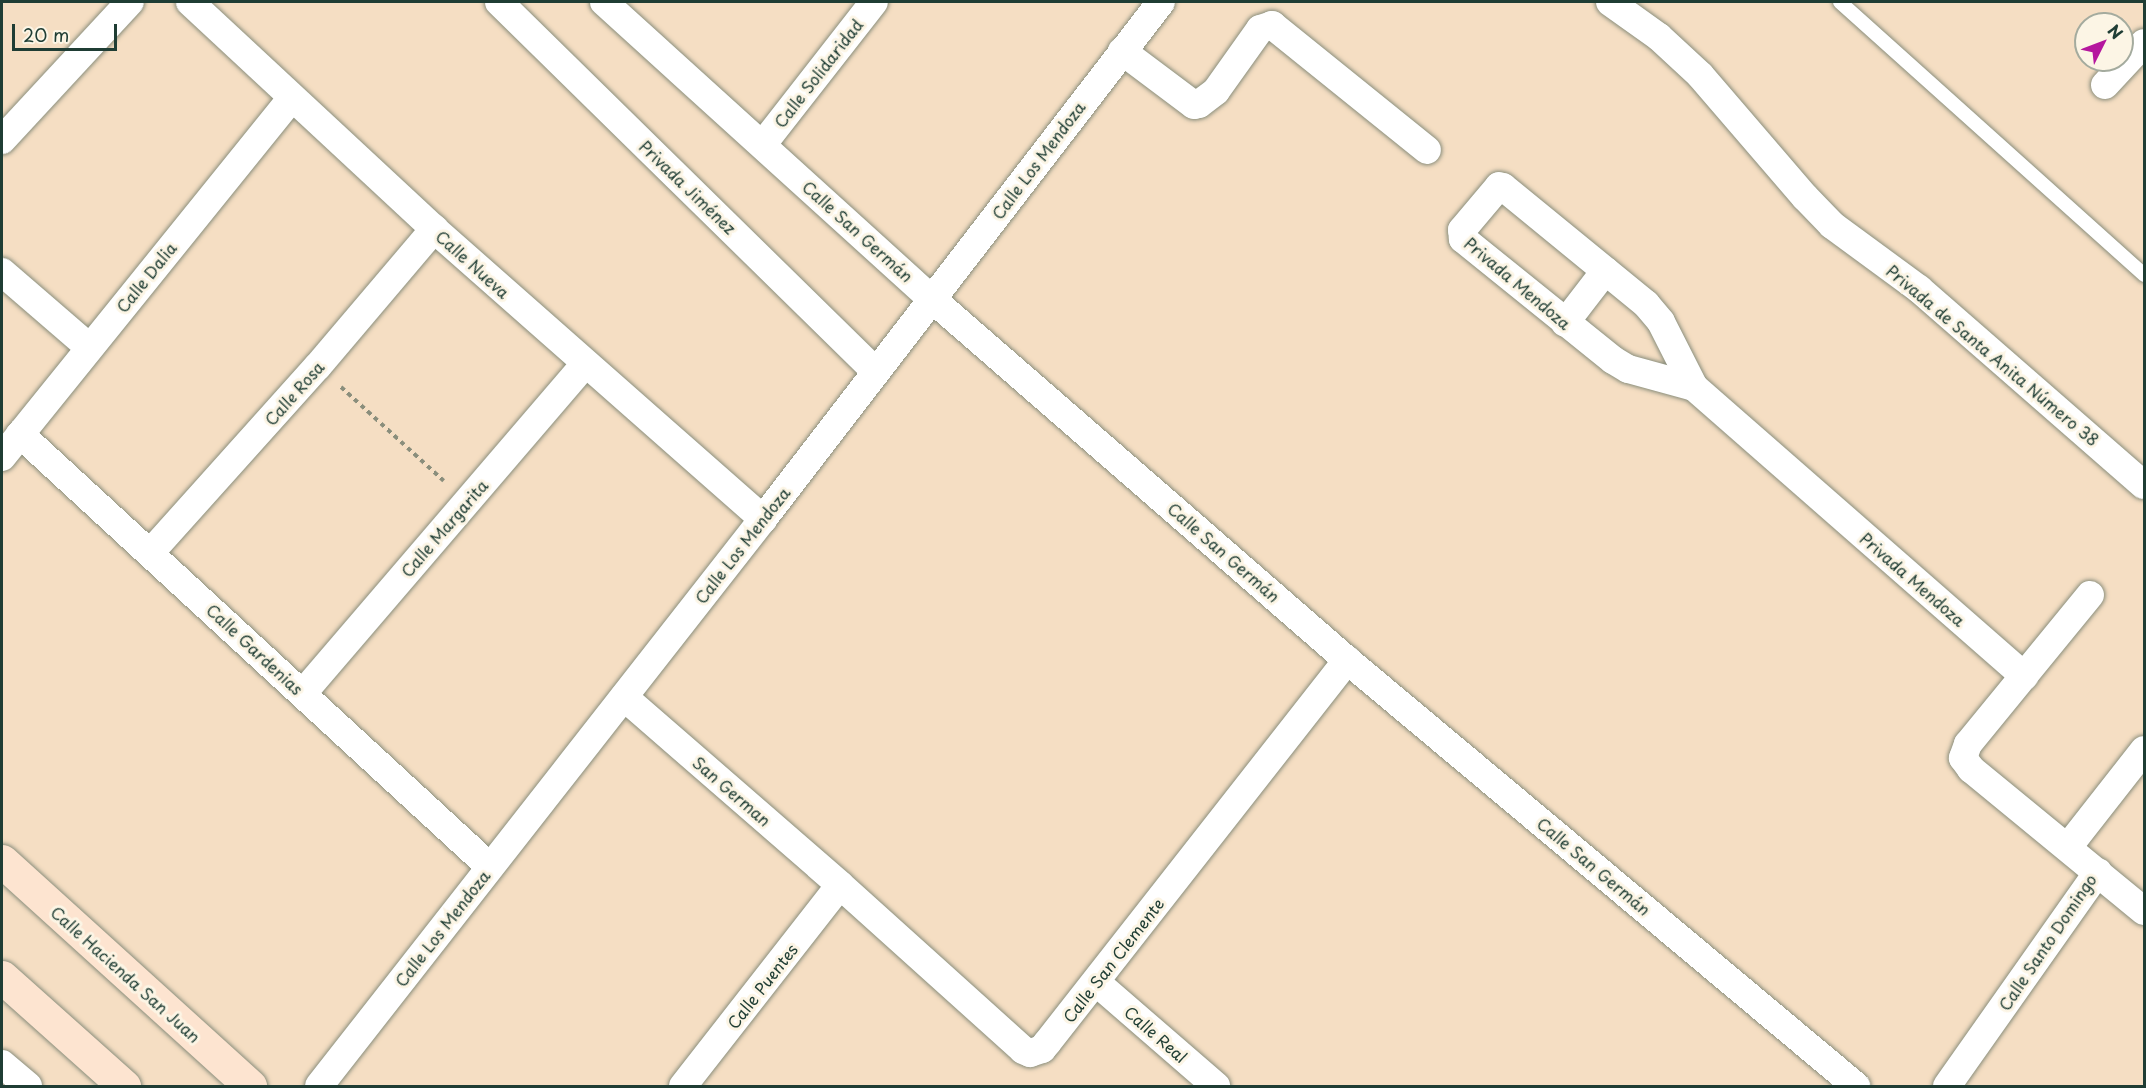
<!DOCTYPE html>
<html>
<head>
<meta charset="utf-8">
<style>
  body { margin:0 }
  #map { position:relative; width:2146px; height:1088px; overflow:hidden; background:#f5dec3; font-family:"Playpen Sans",sans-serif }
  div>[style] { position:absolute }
  .path>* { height:4px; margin-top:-2px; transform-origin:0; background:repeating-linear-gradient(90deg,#8a8e7c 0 4.5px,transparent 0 9px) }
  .roads { filter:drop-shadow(0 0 2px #8a8e7c) drop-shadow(0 0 2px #8a8e7c) }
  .lane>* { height:14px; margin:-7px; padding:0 7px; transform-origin:7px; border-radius:7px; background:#fff }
  .street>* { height:28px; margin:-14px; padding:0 14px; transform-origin:14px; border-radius:14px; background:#fff }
  .secondary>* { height:33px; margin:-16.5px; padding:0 16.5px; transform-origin:16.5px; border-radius:16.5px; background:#fde4d0 }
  span { translate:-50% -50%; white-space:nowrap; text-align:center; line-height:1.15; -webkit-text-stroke:6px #fcf5e5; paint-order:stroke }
  .street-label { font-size:16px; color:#1f3d34 }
  .frame { position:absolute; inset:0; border:3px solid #1f3d34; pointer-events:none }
  .north { position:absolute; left:2074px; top:12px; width:60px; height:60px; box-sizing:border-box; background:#fcf5e5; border:2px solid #a4ab9e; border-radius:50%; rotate:48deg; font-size:16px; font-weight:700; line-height:24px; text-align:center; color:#1f3d34 }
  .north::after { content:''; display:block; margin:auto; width:21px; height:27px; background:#b5179e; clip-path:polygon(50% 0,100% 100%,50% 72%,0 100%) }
  .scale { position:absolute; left:12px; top:24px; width:105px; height:27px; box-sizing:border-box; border:3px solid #1f3d34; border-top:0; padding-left:8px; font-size:18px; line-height:21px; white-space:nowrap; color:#1f3d34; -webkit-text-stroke:4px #fcf5e5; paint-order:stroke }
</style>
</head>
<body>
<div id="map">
  <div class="path">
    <i style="left:341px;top:387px;width:139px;rotate:42.4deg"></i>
  </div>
  <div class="roads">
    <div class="lane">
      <i style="left:1840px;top:2px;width:409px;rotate:41.9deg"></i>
    </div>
    <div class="street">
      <i style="left:190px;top:2px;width:333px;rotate:42.9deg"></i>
      <i style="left:434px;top:229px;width:439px;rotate:41.4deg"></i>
      <i style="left:499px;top:2px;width:528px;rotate:44.46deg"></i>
      <i style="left:604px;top:2px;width:442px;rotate:42.2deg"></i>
      <i style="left:932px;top:299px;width:550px;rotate:41.02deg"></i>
      <i style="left:1347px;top:660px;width:664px;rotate:39.93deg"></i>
      <i style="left:1610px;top:2px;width:60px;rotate:35.5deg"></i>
      <i style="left:1659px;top:37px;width:56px;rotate:42.8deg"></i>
      <i style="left:1700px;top:75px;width:161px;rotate:49.3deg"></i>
      <i style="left:1805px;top:197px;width:39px;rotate:46deg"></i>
      <i style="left:1832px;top:225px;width:108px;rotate:36.3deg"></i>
      <i style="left:1919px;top:289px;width:298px;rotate:41.1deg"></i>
      <i style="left:1122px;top:51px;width:90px;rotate:36.9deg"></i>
      <i style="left:1194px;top:105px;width:5px;rotate:-11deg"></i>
      <i style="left:1199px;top:104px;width:21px;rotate:-37deg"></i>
      <i style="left:1216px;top:91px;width:76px;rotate:-54.6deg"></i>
      <i style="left:1260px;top:29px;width:13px;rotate:-18deg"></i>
      <i style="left:1272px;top:25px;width:199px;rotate:38.9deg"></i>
      <i style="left:2105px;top:85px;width:57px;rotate:-47.1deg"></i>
      <i style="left:2px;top:140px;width:188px;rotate:-47.2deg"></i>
      <i style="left:763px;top:144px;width:180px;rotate:-52deg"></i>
      <i style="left:1499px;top:186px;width:4px;rotate:14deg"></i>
      <i style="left:1503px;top:187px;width:185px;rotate:39.3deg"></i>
      <i style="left:1646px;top:304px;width:23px;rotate:50deg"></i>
      <i style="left:1661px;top:322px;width:73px;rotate:63.1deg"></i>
      <i style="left:1694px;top:387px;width:68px;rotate:-164.7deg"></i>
      <i style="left:1628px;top:369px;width:17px;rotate:-149deg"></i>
      <i style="left:1613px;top:360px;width:193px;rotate:-141.1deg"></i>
      <i style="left:1463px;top:239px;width:9px;rotate:-96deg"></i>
      <i style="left:1462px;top:230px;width:57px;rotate:-49.9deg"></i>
      <i style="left:2px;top:272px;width:115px;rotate:40.8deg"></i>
      <i style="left:1565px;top:323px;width:66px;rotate:-52.4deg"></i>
      <i style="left:1694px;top:387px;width:439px;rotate:41.2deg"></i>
      <i style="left:20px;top:434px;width:638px;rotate:42.65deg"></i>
      <i style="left:2px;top:457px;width:461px;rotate:-51.1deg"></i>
      <i style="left:150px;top:553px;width:251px;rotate:-48.1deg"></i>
      <i style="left:318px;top:366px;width:180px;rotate:-49.7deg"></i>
      <i style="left:2090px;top:595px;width:193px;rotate:129.3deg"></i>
      <i style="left:1968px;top:744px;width:15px;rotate:110deg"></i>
      <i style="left:1963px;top:758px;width:14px;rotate:54deg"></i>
      <i style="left:1971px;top:769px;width:224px;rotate:39.4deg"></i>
      <i style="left:303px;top:693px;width:433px;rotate:-49.4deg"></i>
      <i style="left:624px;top:697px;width:286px;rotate:41deg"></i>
      <i style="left:840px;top:885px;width:246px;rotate:42deg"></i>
      <i style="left:1023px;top:1050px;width:8px;rotate:23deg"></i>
      <i style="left:1030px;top:1053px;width:13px;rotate:-18deg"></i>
      <i style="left:1042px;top:1049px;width:8px;rotate:-50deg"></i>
      <i style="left:1047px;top:1043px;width:487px;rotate:-51.9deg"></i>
      <i style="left:2068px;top:847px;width:123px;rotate:-51.9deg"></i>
      <i style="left:1096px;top:982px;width:159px;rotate:40.9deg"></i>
      <i style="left:2px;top:1064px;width:34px;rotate:40deg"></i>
      <i style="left:319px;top:1086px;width:720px;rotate:-51.94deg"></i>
      <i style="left:763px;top:519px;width:652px;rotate:-52.41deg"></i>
      <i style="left:683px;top:1086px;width:255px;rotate:-52deg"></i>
      <i style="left:1947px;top:1086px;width:262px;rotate:-54.8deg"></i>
    </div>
    <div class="secondary">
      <i style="left:2px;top:861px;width:335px;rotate:42.2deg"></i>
      <i style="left:2px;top:977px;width:164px;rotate:41.8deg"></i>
    </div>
  </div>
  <div class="street-label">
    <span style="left:818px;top:73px;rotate:-52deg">Calle Solidaridad</span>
    <span style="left:1038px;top:160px;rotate:-53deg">Calle Los Mendoza</span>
    <span style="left:688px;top:187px;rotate:44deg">Privada Jiménez</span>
    <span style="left:858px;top:231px;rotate:42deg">Calle San Germán</span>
    <span style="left:473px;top:264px;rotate:42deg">Calle Nueva</span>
    <span style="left:146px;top:277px;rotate:-51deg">Calle Dalia</span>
    <span style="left:1518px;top:283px;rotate:40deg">Privada Mendoza</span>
    <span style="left:1993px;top:355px;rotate:40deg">Privada de Santa Anita Número 38</span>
    <span style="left:294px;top:393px;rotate:-48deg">Calle Rosa</span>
    <span style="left:444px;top:528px;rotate:-49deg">Calle Margarita</span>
    <span style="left:742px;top:545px;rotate:-52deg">Calle Los Mendoza</span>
    <span style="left:1224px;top:552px;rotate:41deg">Calle San Germán</span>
    <span style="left:1913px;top:579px;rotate:41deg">Privada Mendoza</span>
    <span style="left:255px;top:649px;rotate:43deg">Calle Gardenias</span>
    <span style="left:732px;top:791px;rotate:41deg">San German</span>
    <span style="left:1594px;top:866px;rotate:40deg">Calle San Germán</span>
    <span style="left:442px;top:928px;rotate:-52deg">Calle Los Mendoza</span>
    <span style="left:2047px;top:942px;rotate:-56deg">Calle Santo Domingo</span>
    <span style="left:1113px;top:960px;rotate:-52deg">Calle San Clemente</span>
    <span style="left:126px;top:974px;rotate:42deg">Calle Hacienda San Juan</span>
    <span style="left:762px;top:986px;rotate:-52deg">Calle Puentes</span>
    <span style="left:1156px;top:1034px;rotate:41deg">Calle Real</span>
  </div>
  <div class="frame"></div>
  <div class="north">N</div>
  <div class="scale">20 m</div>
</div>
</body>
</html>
